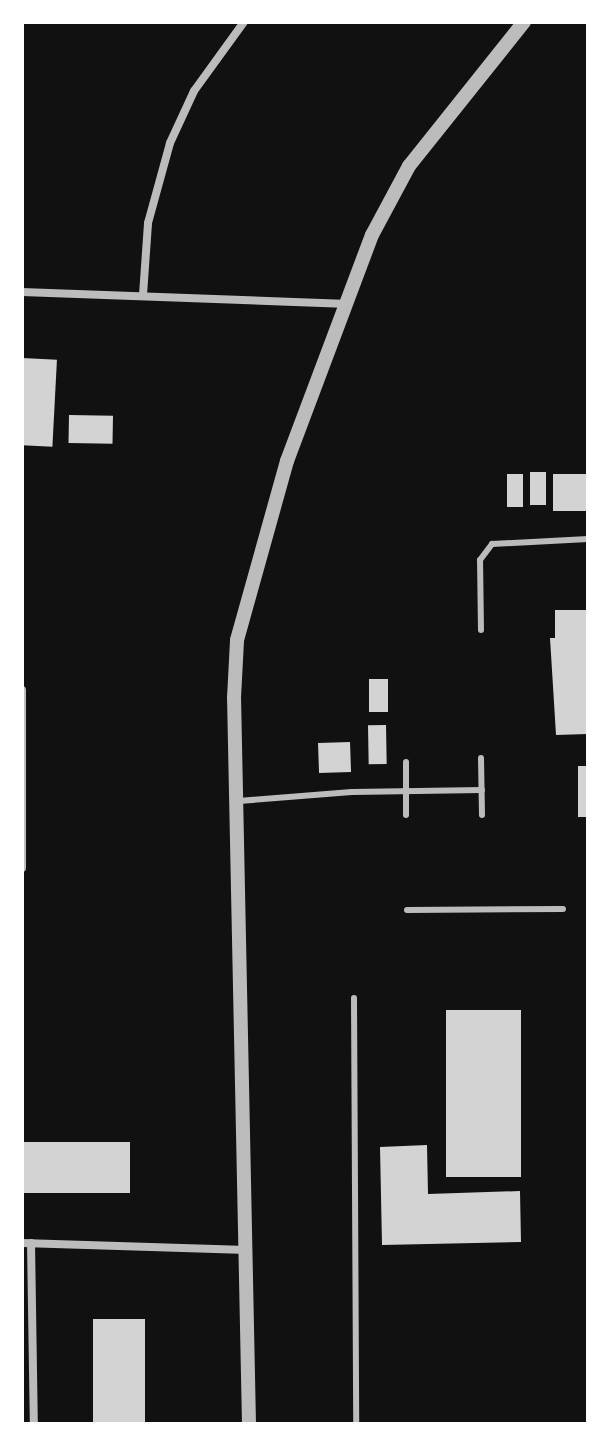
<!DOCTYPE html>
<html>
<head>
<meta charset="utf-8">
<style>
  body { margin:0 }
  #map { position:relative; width:610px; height:1446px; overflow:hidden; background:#111; font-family:Mulish,sans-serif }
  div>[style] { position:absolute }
  .building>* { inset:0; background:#d3d3d3; transform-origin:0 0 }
  .service>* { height:6px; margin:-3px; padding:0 3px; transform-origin:3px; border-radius:3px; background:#bcbcbc }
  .minor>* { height:8px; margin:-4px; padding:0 4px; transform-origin:4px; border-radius:4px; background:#bcbcbc }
  .tertiary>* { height:14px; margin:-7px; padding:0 7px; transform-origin:7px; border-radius:7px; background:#bcbcbc }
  span { translate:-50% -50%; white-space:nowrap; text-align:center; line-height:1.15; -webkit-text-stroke:8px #fff; paint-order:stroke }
  .frame { position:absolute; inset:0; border:24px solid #fff; pointer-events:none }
</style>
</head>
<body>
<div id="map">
  <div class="building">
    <i style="left:22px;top:358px;width:35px;height:87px;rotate:3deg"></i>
    <i style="left:69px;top:415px;width:44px;height:28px;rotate:1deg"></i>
    <i style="left:530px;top:472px;width:16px;height:33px"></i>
    <i style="left:507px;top:474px;width:16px;height:33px"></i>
    <i style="left:553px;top:474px;width:35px;height:37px"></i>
    <i style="clip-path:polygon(555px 610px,588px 610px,588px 734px,556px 735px,550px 638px,555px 638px)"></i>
    <i style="left:369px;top:679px;width:19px;height:33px"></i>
    <i style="left:386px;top:725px;width:39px;height:18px;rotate:89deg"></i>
    <i style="left:350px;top:742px;width:30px;height:32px;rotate:88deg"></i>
    <i style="left:578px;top:766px;width:10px;height:51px"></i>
    <i style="left:446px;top:1010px;width:75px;height:167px"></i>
    <i style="left:130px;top:1142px;width:51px;height:108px;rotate:90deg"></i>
    <i style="clip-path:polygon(427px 1145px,428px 1194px,520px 1191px,521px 1242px,382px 1245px,380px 1147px)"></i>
    <i style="left:93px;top:1319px;width:52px;height:105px"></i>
  </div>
  <div class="service">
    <i style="left:481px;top:630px;width:70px;rotate:-90.8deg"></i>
    <i style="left:480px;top:560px;width:20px;rotate:-53deg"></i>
    <i style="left:492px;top:544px;width:96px;rotate:-3deg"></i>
    <i style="left:481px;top:758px;width:57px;rotate:89deg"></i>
    <i style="left:406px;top:762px;width:53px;rotate:90deg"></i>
    <i style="left:239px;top:801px;width:113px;rotate:-4.6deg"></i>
    <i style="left:352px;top:792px;width:130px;rotate:-0.9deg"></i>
    <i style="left:407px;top:910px;width:156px;rotate:-0.4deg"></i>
    <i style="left:354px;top:998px;width:426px;rotate:89.7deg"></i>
  </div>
  <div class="minor">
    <i style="left:22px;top:292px;width:320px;rotate:2.1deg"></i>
    <i style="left:143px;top:295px;width:72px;rotate:-86deg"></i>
    <i style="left:148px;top:223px;width:83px;rotate:-74.6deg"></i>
    <i style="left:170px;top:143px;width:57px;rotate:-65.2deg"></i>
    <i style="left:194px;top:91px;width:85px;rotate:-54.1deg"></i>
    <i style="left:22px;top:690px;width:178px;rotate:90deg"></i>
    <i style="left:22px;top:1243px;width:225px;rotate:1.8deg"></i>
    <i style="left:31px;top:1243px;width:181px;rotate:89.1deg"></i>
  </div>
  <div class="tertiary">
    <i style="left:249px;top:1424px;width:726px;rotate:-91.18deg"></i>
    <i style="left:234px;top:698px;width:58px;rotate:-87deg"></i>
    <i style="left:237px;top:640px;width:186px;rotate:-74.4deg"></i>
    <i style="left:287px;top:461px;width:241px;rotate:-69.4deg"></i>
    <i style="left:372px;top:235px;width:78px;rotate:-61.8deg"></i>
    <i style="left:409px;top:166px;width:184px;rotate:-51.4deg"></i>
  </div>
  <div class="frame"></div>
</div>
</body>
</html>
